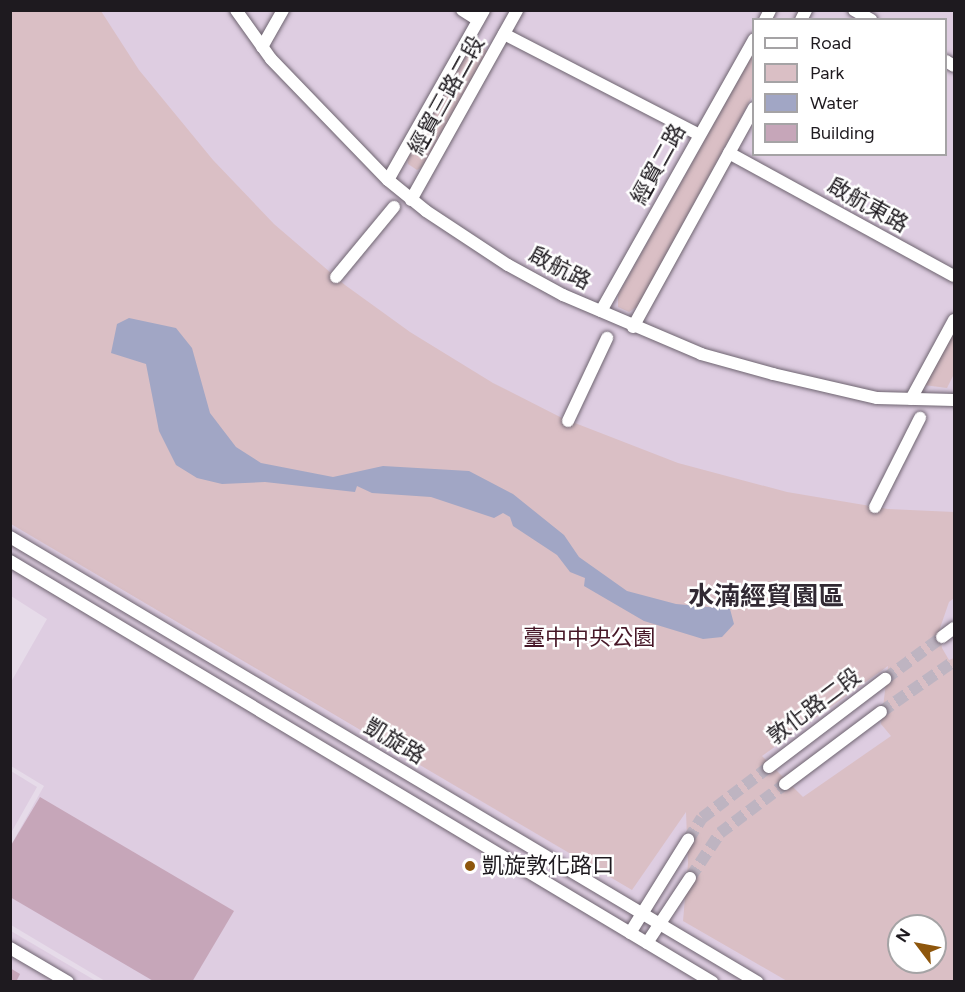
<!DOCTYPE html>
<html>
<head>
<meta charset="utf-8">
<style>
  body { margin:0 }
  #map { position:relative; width:965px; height:992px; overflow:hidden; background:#e6dbe9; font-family:Figtree,"Noto Sans TC",sans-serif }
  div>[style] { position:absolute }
  .built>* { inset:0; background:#decde1 }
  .green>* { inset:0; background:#dabfc5 }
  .water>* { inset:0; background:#a1a6c5 }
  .building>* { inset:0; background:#c6a6b9 }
  .minor-tunnel>* { height:12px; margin-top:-6px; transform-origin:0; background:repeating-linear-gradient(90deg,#beb4c1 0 12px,transparent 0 18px) }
  .roads { filter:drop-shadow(0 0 2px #6e6470) drop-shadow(0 0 2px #6e6470) }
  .minor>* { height:12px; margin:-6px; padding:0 6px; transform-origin:6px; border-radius:6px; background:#fff }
  .dots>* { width:16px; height:16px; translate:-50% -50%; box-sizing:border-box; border:3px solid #fff; border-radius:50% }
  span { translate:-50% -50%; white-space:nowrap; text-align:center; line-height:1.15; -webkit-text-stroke:5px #fff; paint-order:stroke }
  .street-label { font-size:22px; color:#1e1a1f }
  .park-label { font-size:22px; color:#471727 }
  .poi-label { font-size:22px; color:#1e1a1f }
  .left { translate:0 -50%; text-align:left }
  .quarter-label { font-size:26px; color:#312933; font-weight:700 }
  .frame { position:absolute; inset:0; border:12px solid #1e1a1f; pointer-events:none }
  .legend { position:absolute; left:752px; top:18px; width:195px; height:138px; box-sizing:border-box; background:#fff; border:2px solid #a5a3a5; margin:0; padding:8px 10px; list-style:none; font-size:18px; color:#1e1a1f }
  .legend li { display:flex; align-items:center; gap:12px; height:30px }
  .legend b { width:30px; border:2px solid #a5a3a5 }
  .north { position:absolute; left:887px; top:914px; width:60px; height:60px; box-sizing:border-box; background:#fff; border:2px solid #a5a3a5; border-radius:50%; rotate:302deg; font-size:16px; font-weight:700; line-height:24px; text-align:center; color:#1e1a1f }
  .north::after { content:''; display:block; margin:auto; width:21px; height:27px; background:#8e560c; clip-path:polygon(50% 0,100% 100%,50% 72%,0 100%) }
</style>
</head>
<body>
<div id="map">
  <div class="built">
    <i style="clip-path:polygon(evenodd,11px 11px,954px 11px,954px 981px,105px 981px,11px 925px,11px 845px,44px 786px,11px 766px,11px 682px,47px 619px,11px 596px,11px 11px,754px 20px,946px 20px,946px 154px,754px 154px,754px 20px,11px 11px,899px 926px,935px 926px,935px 962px,899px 962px,899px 926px)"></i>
    <i style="clip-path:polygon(11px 771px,37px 787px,11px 833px)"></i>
    <i style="clip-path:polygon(11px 931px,96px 981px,11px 981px)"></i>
  </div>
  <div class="green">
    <i style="clip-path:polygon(evenodd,10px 11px,101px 11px,139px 70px,213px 160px,274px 224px,345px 285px,410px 332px,493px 383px,562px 418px,678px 463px,787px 492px,888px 509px,954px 512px,954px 598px,949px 602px,939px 631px,942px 648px,949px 660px,954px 658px,954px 981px,787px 981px,683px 921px,688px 863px,686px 812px,632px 890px,11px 524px,10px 11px,888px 666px,881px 724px,891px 736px,803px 797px,762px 756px,888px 666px,10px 11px,899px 926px,935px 926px,935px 962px,899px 962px,899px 926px)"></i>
    <i style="clip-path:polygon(473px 42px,489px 52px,424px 166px,417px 170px,408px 164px,407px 157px)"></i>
    <i style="clip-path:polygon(753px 54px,753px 95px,638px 306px,629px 312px,618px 307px,618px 295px)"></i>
    <i style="clip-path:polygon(954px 333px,954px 374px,947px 388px,924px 385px)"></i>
  </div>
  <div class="water">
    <i style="clip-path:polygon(129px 318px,176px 328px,192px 348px,210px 413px,236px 447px,261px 463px,333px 477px,383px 466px,469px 471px,513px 494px,564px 535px,579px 557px,627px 591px,676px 604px,730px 609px,734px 624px,722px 637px,703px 639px,644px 621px,584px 586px,585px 578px,570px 572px,557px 555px,513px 526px,510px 517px,503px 513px,494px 518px,431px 497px,372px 493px,357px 486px,355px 492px,265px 482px,222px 484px,197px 478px,176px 465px,159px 431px,146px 364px,111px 353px,117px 324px)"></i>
  </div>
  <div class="building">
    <i style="clip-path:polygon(40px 797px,234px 911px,192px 982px,155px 982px,10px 897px,10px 847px)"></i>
    <i style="clip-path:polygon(10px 968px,20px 974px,16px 982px,10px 982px)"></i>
  </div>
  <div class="minor-tunnel">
    <i style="left:885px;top:679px;width:71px;rotate:-36.4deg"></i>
    <i style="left:881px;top:712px;width:89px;rotate:-34.9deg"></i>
    <i style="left:688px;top:840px;width:26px;rotate:-58deg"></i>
    <i style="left:702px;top:818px;width:84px;rotate:-37.3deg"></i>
    <i style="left:690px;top:878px;width:54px;rotate:-56.3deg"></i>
    <i style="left:720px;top:833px;width:81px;rotate:-37deg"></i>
  </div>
  <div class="roads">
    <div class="minor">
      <i style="left:236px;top:10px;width:60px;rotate:54.5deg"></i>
      <i style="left:271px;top:59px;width:168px;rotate:46deg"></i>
      <i style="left:388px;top:180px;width:49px;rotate:39.2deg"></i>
      <i style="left:426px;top:211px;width:98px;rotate:33.4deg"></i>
      <i style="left:508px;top:265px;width:63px;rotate:28.6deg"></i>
      <i style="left:563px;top:295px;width:150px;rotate:23.1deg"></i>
      <i style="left:701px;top:354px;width:75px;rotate:15.5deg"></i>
      <i style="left:773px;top:374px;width:107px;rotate:13deg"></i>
      <i style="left:877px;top:398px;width:77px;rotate:1.5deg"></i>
      <i style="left:462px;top:10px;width:19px;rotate:32deg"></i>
      <i style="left:854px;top:10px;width:20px;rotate:30deg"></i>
      <i style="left:765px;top:20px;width:11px;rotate:-63deg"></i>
      <i style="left:801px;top:20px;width:11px;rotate:-63deg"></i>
      <i style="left:504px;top:34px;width:218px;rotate:27.3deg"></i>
      <i style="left:262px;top:47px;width:43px;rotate:-60.4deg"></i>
      <i style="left:946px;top:61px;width:9px;rotate:32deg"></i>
      <i style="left:729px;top:153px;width:256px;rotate:28.7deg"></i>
      <i style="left:388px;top:180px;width:195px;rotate:-60.5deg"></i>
      <i style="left:411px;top:200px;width:218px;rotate:-60.8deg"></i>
      <i style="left:336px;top:277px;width:91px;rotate:-50.4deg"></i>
      <i style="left:601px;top:311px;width:312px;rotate:-60.6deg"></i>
      <i style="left:633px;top:327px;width:250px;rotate:-61.1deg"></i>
      <i style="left:911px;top:399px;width:90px;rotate:-61.4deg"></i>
      <i style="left:568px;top:421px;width:92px;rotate:-64.8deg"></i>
      <i style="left:875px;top:507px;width:100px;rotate:-63.2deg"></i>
      <i style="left:10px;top:537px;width:870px;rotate:30.78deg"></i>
      <i style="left:10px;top:561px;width:819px;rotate:30.95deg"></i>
      <i style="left:942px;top:637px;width:15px;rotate:-37deg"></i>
      <i style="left:769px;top:767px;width:146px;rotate:-37.2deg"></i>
      <i style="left:785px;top:784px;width:120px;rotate:-36.9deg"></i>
      <i style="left:630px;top:933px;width:110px;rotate:-58.1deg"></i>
      <i style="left:647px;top:943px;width:78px;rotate:-56.5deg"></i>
      <i style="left:10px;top:948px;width:67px;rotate:30.4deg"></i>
    </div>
  </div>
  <div class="dots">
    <i style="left:470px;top:866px;background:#8e560c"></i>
  </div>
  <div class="street-label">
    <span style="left:446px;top:95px;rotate:-61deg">經貿三路二段</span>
    <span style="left:658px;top:164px;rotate:-61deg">經貿二路</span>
    <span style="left:868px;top:205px;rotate:29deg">啟航東路</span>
    <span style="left:560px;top:268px;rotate:27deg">啟航路</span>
    <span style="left:814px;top:706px;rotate:-37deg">敦化路二段</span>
    <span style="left:395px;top:741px;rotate:31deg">凱旋路</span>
  </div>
  <div class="park-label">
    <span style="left:589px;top:638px">臺中中央公園</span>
  </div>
  <div class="poi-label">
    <span class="left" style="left:482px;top:866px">凱旋敦化路口</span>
  </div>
  <div class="quarter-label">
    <span style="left:766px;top:597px">水湳經貿園區</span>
  </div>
  <div class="frame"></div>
  <ul class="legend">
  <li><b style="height:8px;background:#fff"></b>Road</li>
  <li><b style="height:16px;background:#dabfc5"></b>Park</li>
  <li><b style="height:16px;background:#a1a6c5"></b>Water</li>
  <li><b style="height:16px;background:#c6a6b9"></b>Building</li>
  </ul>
  <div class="north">N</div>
</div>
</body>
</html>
